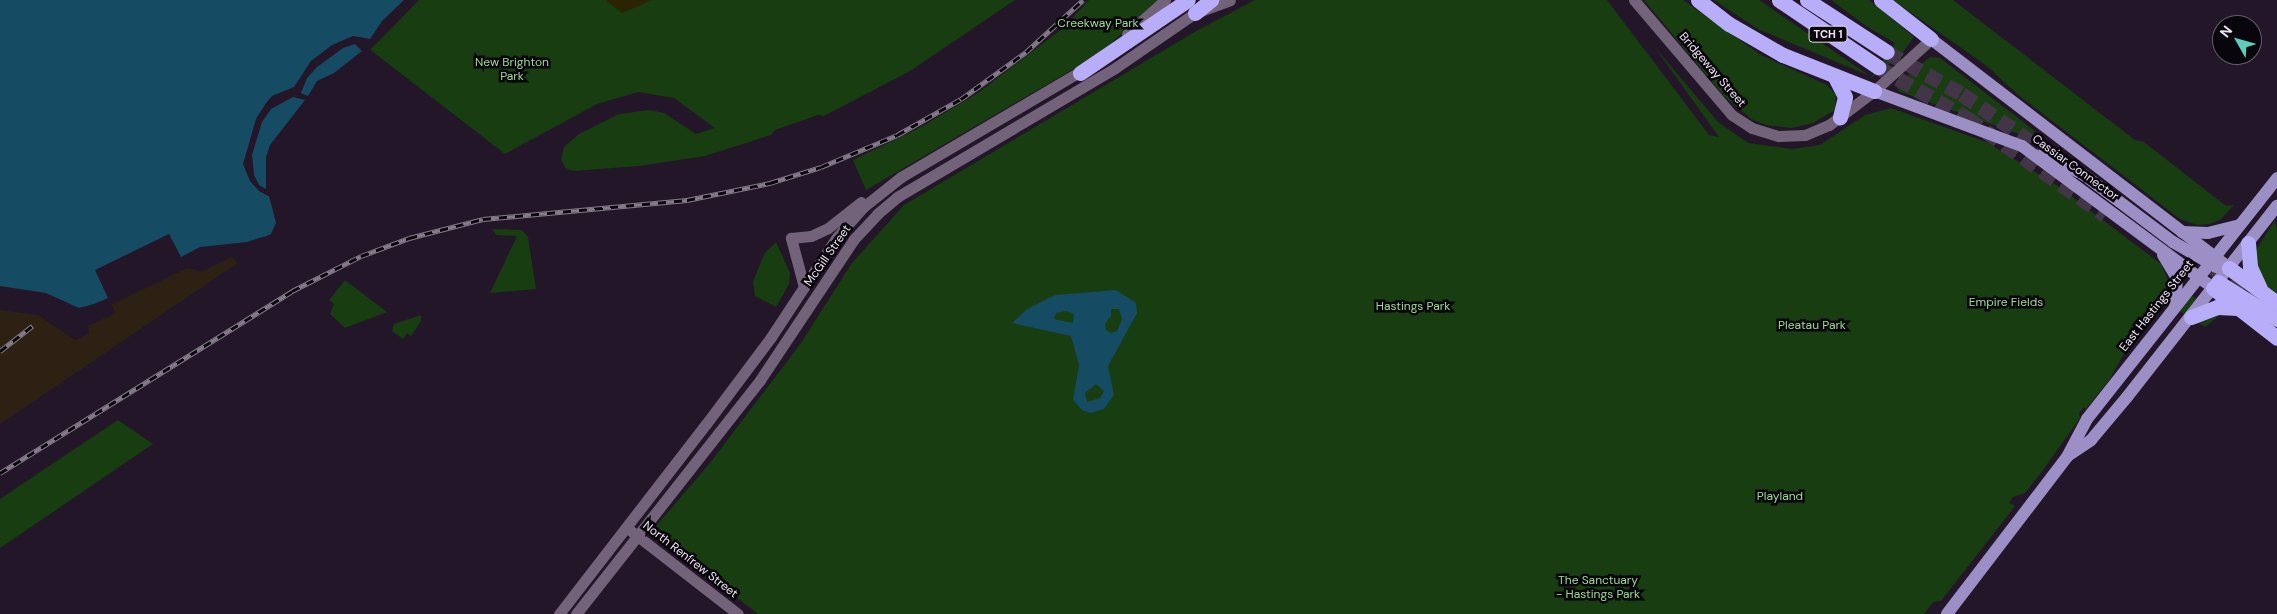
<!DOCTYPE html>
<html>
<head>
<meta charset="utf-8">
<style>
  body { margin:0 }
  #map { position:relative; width:2277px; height:614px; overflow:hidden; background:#231629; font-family:"DM Sans",sans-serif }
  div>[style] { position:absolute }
  .industrial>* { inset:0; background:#2c2113 }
  .green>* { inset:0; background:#173d11 }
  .sand>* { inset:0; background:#2b2302 }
  .water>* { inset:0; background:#154b63 }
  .pier>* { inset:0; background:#231629 }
  .highway-tunnel>* { height:15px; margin-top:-7.5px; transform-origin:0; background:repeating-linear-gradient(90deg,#413547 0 15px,transparent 0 23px) }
  .secondary>* { height:11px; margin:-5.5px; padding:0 5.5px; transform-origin:5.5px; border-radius:5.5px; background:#73637a }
  .primary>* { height:12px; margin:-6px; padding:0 6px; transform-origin:6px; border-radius:6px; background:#9c8fc6 }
  .highway>* { height:15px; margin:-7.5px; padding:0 7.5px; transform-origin:7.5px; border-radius:7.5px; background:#b8adf9 }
  .rail>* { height:4.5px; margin-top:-2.25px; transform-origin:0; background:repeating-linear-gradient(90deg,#09050c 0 8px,#867b8b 0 16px); box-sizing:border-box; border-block:1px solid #867b8b }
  span { translate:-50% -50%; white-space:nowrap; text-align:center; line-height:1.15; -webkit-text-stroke:5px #09050c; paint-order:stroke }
  .shield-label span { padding:1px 4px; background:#09050c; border:1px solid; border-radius:4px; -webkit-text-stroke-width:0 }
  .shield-label { font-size:11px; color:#ece3f0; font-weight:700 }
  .park-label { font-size:12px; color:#9cda93 }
  .street-label { font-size:12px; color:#ece3f0 }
  .north { position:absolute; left:2212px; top:15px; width:50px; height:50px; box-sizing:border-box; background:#09050c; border:1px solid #645e67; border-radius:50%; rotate:308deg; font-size:14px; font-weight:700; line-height:20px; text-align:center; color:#ece3f0 }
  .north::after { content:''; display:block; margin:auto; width:18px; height:22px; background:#5cceba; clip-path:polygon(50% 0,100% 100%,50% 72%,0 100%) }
</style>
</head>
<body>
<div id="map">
  <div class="industrial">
    <i style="clip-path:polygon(169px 234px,186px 268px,202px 271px,232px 257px,238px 263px,0 424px,0 310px,38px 315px,75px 340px,89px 334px,88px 326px,116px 313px,111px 304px)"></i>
  </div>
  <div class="green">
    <i style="clip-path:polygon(417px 0,1015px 0,910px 71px,824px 116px,818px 115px,775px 130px,771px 135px,705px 156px,639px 166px,573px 171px,566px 168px,561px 160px,564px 147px,579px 134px,619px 114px,649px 110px,664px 113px,696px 134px,715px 128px,674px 98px,638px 92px,597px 104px,505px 154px,368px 48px)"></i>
    <i style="clip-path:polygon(1089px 0,1160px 0,1109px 45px,1070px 71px,866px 190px,853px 160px,921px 127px,978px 93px,1062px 29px)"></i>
    <i style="clip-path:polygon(1255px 0,1607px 0,1709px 135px,1719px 137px,1653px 45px,1718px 122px,1748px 143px,1792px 149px,1820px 145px,1865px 115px,1891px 108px,1986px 142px,2058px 186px,2161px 264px,2168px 280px,2220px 315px,2205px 327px,2164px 301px,2123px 355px,2110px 379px,2086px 409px,2084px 407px,2079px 413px,2080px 418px,2043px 470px,2025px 493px,2013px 497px,2009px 503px,2015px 506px,1941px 601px,1933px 602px,1924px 614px,758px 614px,658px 536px,657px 525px,710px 463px,801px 343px,852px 263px,904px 205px,1198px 30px)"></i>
    <i style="clip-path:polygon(1644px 0,1683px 0,1761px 55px,1827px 85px,1836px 95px,1835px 110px,1813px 123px,1792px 128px,1766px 125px,1751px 119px,1724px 96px)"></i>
    <i style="clip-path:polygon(1714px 0,1759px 0,1870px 76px,1758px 29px)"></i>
    <i style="clip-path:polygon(1831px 0,1869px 0,1914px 37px,1901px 55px,1870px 79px,1895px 43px,1866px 26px)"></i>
    <i style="clip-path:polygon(1893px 0,1953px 0,2135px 140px,2144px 142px,2226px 206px,2234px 205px,2220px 220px,2210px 224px,2197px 225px,2180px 219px,2017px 94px,1987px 66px)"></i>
    <i style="clip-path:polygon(1930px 57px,1940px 58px,2035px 131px,2030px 138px,1898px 91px,1896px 85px)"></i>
    <i style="clip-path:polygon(2275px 220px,2277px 230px,2277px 294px,2261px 282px,2254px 253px)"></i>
    <i style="clip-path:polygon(492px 229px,522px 230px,528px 237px,536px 289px,490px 293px,517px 236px,496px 235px)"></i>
    <i style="clip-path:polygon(776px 242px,790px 273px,789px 284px,776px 307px,755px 296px,753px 282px,764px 254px)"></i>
    <i style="clip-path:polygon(345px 280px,387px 312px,345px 328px,330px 314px,334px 304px,329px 300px)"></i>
    <i style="clip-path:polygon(421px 315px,421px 321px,411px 336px,407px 333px,403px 339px,392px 331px,394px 324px)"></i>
    <i style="clip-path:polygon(118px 420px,153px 444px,0 548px,0 499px)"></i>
  </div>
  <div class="sand">
    <i style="clip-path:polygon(605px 0,652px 0,622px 13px)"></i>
  </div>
  <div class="water">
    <i style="clip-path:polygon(0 0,417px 0,368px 48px,318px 86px,268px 151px,268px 192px,276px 223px,271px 234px,250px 243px,210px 249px,82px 316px,41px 303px,0 297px)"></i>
    <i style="clip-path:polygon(evenodd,1116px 290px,1136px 303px,1137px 313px,1108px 366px,1114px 395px,1104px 409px,1090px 413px,1082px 410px,1073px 400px,1079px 365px,1071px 336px,1012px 323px,1027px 309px,1055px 295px,1116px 290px,1111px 309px,1119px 309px,1122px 319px,1117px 331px,1111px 333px,1106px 330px,1105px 324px,1111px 316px,1111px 309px,1116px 290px,1066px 311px,1074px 314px,1073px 323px,1054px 319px,1056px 313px,1066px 311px,1116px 290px,1096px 384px,1104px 391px,1100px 398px,1087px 402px,1085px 393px,1096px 384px)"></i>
  </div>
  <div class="pier">
    <i style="clip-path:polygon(evenodd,404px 0,419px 0,370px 50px,320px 87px,280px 136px,270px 152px,270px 197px,259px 191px,250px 181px,243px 164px,256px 119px,266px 103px,272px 96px,294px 87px,311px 61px,332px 45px,353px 36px,370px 39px,382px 21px,404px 0,355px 44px,362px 51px,334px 73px,317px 81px,308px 96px,301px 93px,307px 78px,317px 67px,343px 48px,355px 44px,404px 0,293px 97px,305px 100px,270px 145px,266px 157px,266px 189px,259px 185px,254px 175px,252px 155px,262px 122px,271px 109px,293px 97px)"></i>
    <i style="clip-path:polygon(169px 234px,181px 257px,200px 247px,247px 242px,265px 236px,251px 245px,211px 252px,191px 266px,82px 319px,73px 319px,40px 305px,0 300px,0 286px,46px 293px,79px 308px,94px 304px,108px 298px,95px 270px)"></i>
  </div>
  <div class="highway-tunnel">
    <i style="left:1887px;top:52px;width:86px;rotate:29.2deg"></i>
    <i style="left:1962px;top:94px;width:116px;rotate:34.5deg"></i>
    <i style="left:1878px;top:67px;width:103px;rotate:29.8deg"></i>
    <i style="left:1967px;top:118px;width:169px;rotate:35.1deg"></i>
    <i style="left:2212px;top:267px;width:65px;rotate:34.9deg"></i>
  </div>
  <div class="secondary">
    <i style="left:1634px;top:0;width:151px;rotate:49.6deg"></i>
    <i style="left:1732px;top:115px;width:24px;rotate:33deg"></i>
    <i style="left:1752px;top:128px;width:28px;rotate:17deg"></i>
    <i style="left:1779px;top:136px;width:26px;rotate:-2deg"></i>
    <i style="left:1805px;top:135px;width:26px;rotate:-23deg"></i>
    <i style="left:1829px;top:125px;width:56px;rotate:-37.1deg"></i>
    <i style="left:1874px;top:91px;width:77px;rotate:-42.4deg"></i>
    <i style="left:1127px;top:34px;width:51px;rotate:-41.8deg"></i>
    <i style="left:804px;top:287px;width:51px;rotate:-104.9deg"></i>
    <i style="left:791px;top:238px;width:20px;rotate:-6deg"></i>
    <i style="left:811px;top:236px;width:19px;rotate:-25deg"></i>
    <i style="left:828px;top:228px;width:42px;rotate:-38.2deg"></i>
    <i style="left:631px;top:531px;width:135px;rotate:37.8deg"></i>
    <i style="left:559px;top:614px;width:240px;rotate:-52.3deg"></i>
    <i style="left:706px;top:424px;width:109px;rotate:-53.2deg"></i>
    <i style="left:771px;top:337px;width:120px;rotate:-56.6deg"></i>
    <i style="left:837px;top:237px;width:38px;rotate:-49deg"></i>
    <i style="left:862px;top:208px;width:50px;rotate:-38.5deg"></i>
    <i style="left:901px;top:177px;width:215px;rotate:-30.5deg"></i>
    <i style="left:576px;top:614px;width:298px;rotate:-51.8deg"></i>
    <i style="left:760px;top:380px;width:169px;rotate:-56.3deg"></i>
    <i style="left:854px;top:239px;width:34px;rotate:-47deg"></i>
    <i style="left:877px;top:214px;width:26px;rotate:-40deg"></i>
    <i style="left:897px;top:197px;width:253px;rotate:-30.6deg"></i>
    <i style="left:1115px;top:68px;width:97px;rotate:-34.5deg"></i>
    <i style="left:1195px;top:13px;width:37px;rotate:-20deg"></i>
  </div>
  <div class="primary">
    <i style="left:1931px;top:39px;width:376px;rotate:37.5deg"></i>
    <i style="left:1874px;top:91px;width:158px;rotate:20.4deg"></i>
    <i style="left:2022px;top:146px;width:238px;rotate:36.6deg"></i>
    <i style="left:2043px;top:154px;width:46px;rotate:27.1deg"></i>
    <i style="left:2084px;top:175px;width:111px;rotate:37deg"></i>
    <i style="left:2173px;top:242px;width:50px;rotate:30.2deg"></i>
    <i style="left:2182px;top:232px;width:26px;rotate:2deg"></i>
    <i style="left:2208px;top:233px;width:32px;rotate:-14deg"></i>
    <i style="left:2163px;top:255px;width:27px;rotate:59deg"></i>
    <i style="left:2177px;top:278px;width:28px;rotate:94deg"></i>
    <i style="left:2069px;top:455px;width:27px;rotate:-34deg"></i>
    <i style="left:2091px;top:440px;width:56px;rotate:-50.1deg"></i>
    <i style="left:2127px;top:397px;width:243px;rotate:-51.9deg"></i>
    <i style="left:1947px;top:614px;width:198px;rotate:-52.6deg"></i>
    <i style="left:2067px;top:457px;width:43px;rotate:-62.2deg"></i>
    <i style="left:2087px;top:419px;width:307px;rotate:-51.7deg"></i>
  </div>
  <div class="highway">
    <i style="left:1698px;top:0;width:39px;rotate:38deg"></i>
    <i style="left:1729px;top:24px;width:62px;rotate:29.9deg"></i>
    <i style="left:1783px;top:55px;width:98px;rotate:21.6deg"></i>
    <i style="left:1779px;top:0;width:120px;rotate:34.1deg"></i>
    <i style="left:1807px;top:0;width:95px;rotate:33deg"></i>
    <i style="left:1881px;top:0;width:63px;rotate:38deg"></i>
    <i style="left:1195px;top:13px;width:21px;rotate:-39deg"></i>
    <i style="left:1080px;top:73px;width:130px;rotate:-34.1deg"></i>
    <i style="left:1835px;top:77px;width:22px;rotate:63deg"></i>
    <i style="left:1845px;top:97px;width:21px;rotate:104deg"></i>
    <i style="left:2248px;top:243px;width:24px;rotate:85deg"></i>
    <i style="left:2250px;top:267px;width:23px;rotate:65deg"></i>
    <i style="left:2229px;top:268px;width:59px;rotate:36.1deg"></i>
    <i style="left:2218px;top:282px;width:70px;rotate:32.1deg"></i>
    <i style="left:2213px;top:288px;width:81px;rotate:38deg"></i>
    <i style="left:2191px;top:317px;width:28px;rotate:-21deg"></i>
    <i style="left:2217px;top:307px;width:21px;rotate:3deg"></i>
  </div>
  <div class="rail">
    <i style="left:0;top:351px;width:41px;rotate:-38deg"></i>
    <i style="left:0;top:473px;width:344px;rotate:-31.9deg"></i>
    <i style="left:292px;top:291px;width:77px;rotate:-26.9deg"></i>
    <i style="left:361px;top:256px;width:51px;rotate:-20.6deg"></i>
    <i style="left:409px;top:238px;width:76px;rotate:-14.4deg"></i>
    <i style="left:483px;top:219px;width:205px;rotate:-5.3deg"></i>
    <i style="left:687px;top:200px;width:85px;rotate:-11.6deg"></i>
    <i style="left:770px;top:183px;width:53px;rotate:-17.4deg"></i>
    <i style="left:821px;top:167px;width:82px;rotate:-22.8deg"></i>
    <i style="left:897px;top:135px;width:73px;rotate:-29.4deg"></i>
    <i style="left:961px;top:99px;width:80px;rotate:-35.9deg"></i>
    <i style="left:1026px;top:52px;width:77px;rotate:-42.4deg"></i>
  </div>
  <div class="shield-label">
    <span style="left:1828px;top:34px">TCH 1</span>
  </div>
  <div class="park-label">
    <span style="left:1098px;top:24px">Creekway Park</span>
    <span style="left:512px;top:70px">New Brighton<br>Park</span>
    <span style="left:2006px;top:303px">Empire Fields</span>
    <span style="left:1413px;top:307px">Hastings Park</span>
    <span style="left:1812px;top:326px">Pleatau Park</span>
    <span style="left:1780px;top:497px">Playland</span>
    <span style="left:1598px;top:588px">The Sanctuary<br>- Hastings Park</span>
  </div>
  <div class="street-label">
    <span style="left:1712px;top:70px;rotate:49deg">Bridgeway Street</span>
    <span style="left:2075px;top:168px;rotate:36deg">Cassiar Connector</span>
    <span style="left:828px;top:256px;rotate:-55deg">McGill Street</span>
    <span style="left:2157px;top:306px;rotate:-52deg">East Hastings Street</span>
    <span style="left:690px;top:560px;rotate:38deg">North Renfrew Street</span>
  </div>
  <div class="north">N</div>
</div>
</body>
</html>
